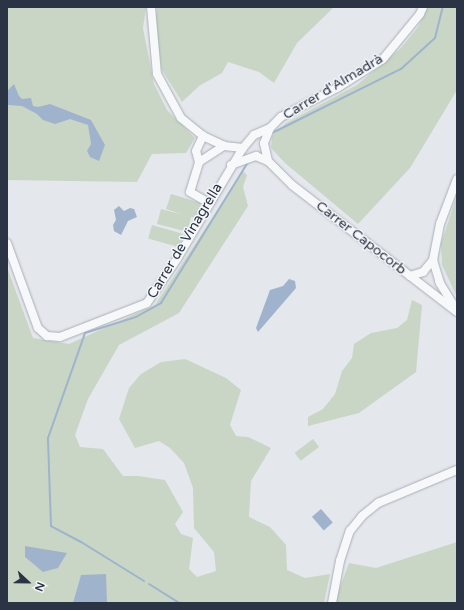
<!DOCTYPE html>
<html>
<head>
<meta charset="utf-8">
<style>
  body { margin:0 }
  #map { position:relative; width:464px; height:610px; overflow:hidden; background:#e4e7ec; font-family:"Varela Round",sans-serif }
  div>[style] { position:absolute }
  .green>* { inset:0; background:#c9d6c5; transform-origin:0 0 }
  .water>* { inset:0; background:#9fb4cc; transform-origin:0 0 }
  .stream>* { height:2px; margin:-1px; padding:0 1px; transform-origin:1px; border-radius:1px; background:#9fb4cc }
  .roads { filter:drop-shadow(0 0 1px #a9aeb7) drop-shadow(0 0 1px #a9aeb7) }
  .minor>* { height:8px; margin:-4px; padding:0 4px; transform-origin:4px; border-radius:4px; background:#f7f8fa }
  span { translate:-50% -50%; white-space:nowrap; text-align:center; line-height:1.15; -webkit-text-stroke:3px #f4f6f9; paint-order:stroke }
  .street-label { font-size:14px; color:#2b3445 }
  .frame { position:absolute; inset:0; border:8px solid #2b3445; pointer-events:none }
  .north { position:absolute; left:8px; top:562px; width:40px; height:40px; -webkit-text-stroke:3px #f4f6f9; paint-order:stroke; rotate:112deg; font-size:11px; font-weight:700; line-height:16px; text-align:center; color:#2b3445 }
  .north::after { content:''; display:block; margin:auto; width:14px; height:18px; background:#2b3445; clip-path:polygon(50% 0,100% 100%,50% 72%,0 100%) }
</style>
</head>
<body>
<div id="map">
  <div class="green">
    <i style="clip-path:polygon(7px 7px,146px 7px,143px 28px,154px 84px,167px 110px,195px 138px,186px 153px,152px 154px,137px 182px,7px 180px)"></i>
    <i style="clip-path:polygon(157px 7px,334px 7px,297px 43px,274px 83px,259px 72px,228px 62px,222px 73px,199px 86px,182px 102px,162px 70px,155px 27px)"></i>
    <i style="clip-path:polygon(428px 7px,457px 7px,457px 90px,410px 168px,358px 224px,285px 163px,271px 148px,272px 136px,286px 123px,357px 85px,400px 49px,418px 27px)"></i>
    <i style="clip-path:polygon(243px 171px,247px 175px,243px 187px,248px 206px,179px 313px,119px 345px,88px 399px,75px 435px,80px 447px,103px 449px,123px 476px,138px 476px,165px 480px,183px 512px,175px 524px,181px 534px,193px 538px,189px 569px,197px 577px,216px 571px,214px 552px,194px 528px,193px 488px,184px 463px,170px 448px,159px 441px,135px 448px,119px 419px,129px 388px,141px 374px,161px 362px,185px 359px,226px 378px,241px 390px,230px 425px,236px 436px,248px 437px,271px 448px,251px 481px,249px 517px,270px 527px,286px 545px,287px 570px,305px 578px,330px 574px,324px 603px,7px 603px,7px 267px,33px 338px,69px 344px,155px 305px)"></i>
    <i style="clip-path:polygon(171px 194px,201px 203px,196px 218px,191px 217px,188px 232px,157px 224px,161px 209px,184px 215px,166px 209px)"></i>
    <i style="clip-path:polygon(457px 195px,457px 297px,442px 265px,441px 244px)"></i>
    <i style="left:152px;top:225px;width:32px;height:14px;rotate:16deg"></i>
    <i style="clip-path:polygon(412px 300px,422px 305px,416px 372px,359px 413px,308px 426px,308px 417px,323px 409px,335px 394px,342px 371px,352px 358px,354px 344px,371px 333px,397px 328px,407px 320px)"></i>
    <i style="left:313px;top:439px;width:10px;height:23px;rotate:53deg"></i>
    <i style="clip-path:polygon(457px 542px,457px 603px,334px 603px,349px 563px,376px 568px)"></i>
  </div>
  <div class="water">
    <i style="clip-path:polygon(14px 84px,19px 96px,22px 99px,31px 98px,33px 106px,38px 107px,50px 104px,91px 120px,105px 145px,99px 161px,90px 157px,87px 151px,91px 144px,88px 125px,70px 119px,55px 124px,43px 120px,37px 114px,22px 106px,8px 105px,7px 91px)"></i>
    <i style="clip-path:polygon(119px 206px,124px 211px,130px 208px,134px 209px,137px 217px,128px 221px,121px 235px,114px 231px,113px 225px,116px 220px,114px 210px)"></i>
    <i style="clip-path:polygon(289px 279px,295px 281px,296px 288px,258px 332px,256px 328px,270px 290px,283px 286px)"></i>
    <i style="left:321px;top:509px;width:18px;height:12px;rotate:49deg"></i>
    <i style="clip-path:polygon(25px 546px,67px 553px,58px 568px,43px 572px,25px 557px)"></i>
    <i style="clip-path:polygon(106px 574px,107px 603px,73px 603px,81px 575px)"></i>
  </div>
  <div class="stream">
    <i style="left:272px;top:133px;width:144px;rotate:-26.4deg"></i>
    <i style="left:401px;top:69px;width:46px;rotate:-42.4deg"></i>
    <i style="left:435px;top:38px;width:32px;rotate:-76deg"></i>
    <i style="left:144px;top:581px;width:74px;rotate:-148.2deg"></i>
    <i style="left:81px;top:542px;width:34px;rotate:-152deg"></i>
    <i style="left:51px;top:526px;width:88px;rotate:-92deg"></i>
    <i style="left:48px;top:438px;width:111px;rotate:-70.6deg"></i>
    <i style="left:85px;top:333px;width:53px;rotate:-17.4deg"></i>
    <i style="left:136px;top:317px;width:29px;rotate:-29deg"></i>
    <i style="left:161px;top:303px;width:166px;rotate:-58.3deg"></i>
    <i style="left:149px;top:584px;width:36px;rotate:32deg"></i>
  </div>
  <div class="roads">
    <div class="minor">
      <i style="left:151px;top:7px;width:67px;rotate:84.9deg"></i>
      <i style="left:157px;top:74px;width:50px;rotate:61.4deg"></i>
      <i style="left:181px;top:118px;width:28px;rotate:39deg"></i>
      <i style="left:203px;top:136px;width:23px;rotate:25deg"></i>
      <i style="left:224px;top:146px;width:19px;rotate:6deg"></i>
      <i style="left:268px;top:161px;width:18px;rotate:-103deg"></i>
      <i style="left:264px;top:143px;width:16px;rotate:-68deg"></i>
      <i style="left:270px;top:128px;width:16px;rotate:-45deg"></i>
      <i style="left:281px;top:117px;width:63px;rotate:-27.4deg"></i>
      <i style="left:337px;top:88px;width:54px;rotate:-32.2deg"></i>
      <i style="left:383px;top:59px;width:58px;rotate:-50.6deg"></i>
      <i style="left:420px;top:14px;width:8px;rotate:-67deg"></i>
      <i style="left:199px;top:162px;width:11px;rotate:-105deg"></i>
      <i style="left:196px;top:151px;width:17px;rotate:-65deg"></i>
      <i style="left:231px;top:165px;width:27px;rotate:-20deg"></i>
      <i style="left:256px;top:156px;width:13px;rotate:23deg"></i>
      <i style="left:268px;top:161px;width:34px;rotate:45deg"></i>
      <i style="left:292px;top:185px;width:208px;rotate:37.6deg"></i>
      <i style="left:209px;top:203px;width:22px;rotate:-150deg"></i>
      <i style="left:190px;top:192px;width:31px;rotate:-73deg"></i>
      <i style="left:199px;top:162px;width:30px;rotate:-33deg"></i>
      <i style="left:7px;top:243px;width:90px;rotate:70deg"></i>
      <i style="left:38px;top:328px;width:12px;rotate:42deg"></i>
      <i style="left:47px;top:336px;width:13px;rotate:4deg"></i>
      <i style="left:60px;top:337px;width:93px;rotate:-21.3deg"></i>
      <i style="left:147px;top:303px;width:53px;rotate:-55.7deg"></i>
      <i style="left:177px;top:259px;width:129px;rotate:-59.3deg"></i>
      <i style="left:243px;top:148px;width:17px;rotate:-50deg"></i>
      <i style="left:254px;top:135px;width:17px;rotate:-24deg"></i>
      <i style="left:410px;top:276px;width:14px;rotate:-17deg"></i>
      <i style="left:423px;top:272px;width:16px;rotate:-50deg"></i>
      <i style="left:456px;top:309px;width:31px;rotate:-122deg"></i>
      <i style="left:440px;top:283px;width:24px;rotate:-107deg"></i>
      <i style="left:433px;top:260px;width:37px;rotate:-79deg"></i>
      <i style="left:440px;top:224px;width:48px;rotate:-69.3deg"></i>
      <i style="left:332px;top:603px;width:43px;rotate:-79.2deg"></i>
      <i style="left:340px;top:561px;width:32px;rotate:-72deg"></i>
      <i style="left:350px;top:531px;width:19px;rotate:-51deg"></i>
      <i style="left:362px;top:516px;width:21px;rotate:-39deg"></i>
      <i style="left:378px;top:503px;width:86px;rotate:-22.7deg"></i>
    </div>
  </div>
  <div class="street-label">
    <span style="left:333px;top:87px;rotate:-31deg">Carrer d'Almadrà</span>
    <span style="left:361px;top:238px;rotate:38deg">Carrer Capocorb</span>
    <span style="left:185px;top:241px;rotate:-59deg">Carrer de Vinagrella</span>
  </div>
  <div class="frame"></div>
  <div class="north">N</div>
</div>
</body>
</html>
